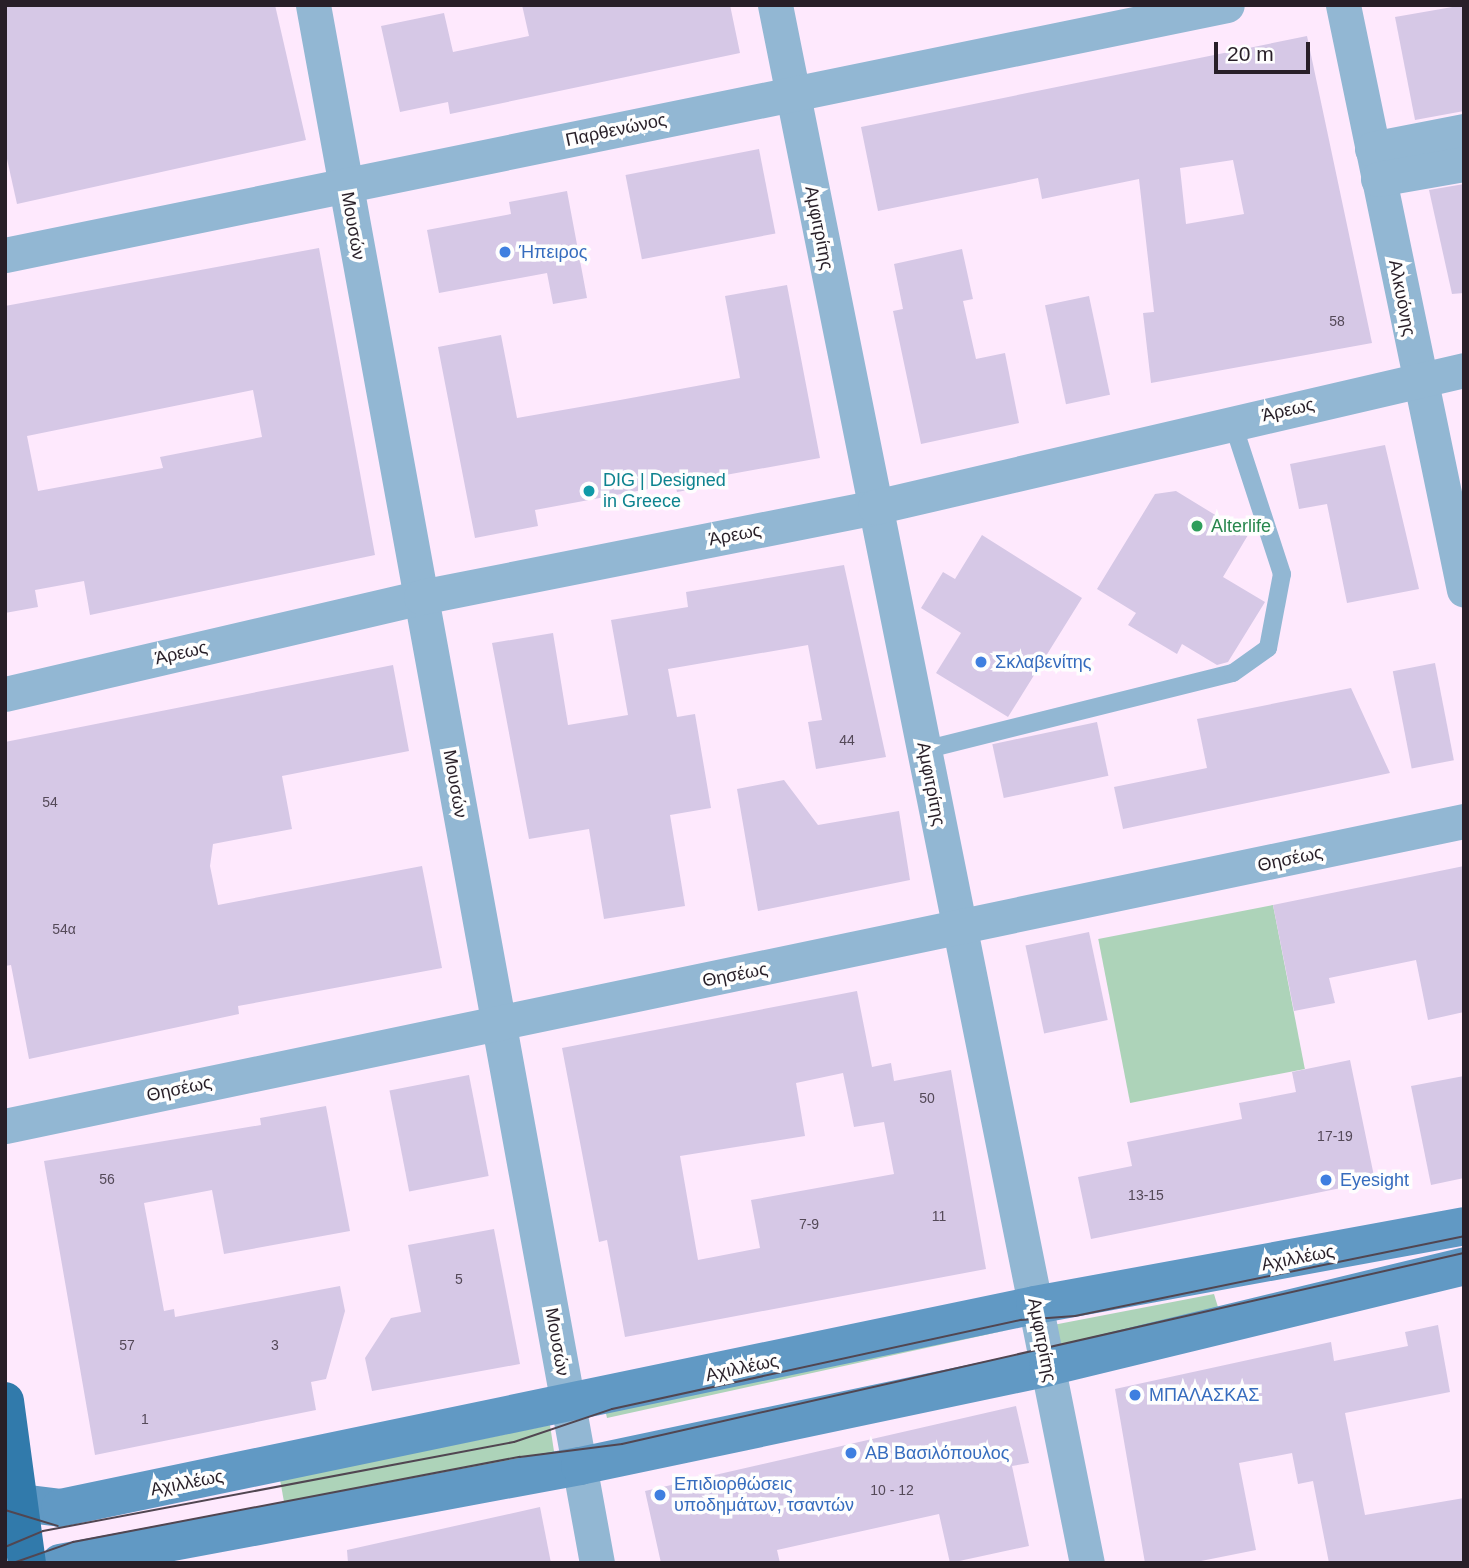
<!DOCTYPE html>
<html>
<head>
<meta charset="utf-8">
<style>
  body { margin:0 }
  #map { position:relative; width:1469px; height:1568px; overflow:hidden; background:#fee9fd; font-family:Arial,sans-serif }
  div>[style] { position:absolute }
  .green>* { inset:0; background:#add3b9; transform-origin:0 0 }
  .building>* { inset:0; background:#d6c8e6; transform-origin:0 0 }
  .service>* { height:18px; margin:-9px; padding:0 9px; transform-origin:9px; border-radius:9px; background:#92b7d3 }
  .minor>* { height:35px; margin:-17.5px; padding:0 17.5px; transform-origin:17.5px; border-radius:17.5px; background:#92b7d3 }
  .secondary>* { height:38px; margin:-19px; padding:0 19px; transform-origin:19px; border-radius:19px; background:#6199c4 }
  .trunk>* { height:38px; margin:-19px; padding:0 19px; transform-origin:19px; border-radius:19px; background:#317aab }
  .tram>* { height:2px; margin:-1px; padding:0 1px; transform-origin:1px; border-radius:1px; background:#514651 }
  .dots>* { width:19px; height:19px; translate:-50% -50%; box-sizing:border-box; border:4px solid #fefefe; border-radius:50% }
  span { translate:-50% -50%; white-space:nowrap; text-align:center; line-height:1.15; -webkit-text-stroke:7px #fefefe; paint-order:stroke }
  .number-label { font-size:14px; color:#544958 }
  .number-label span { -webkit-text-stroke-width:0 }
  .street-label { font-size:18px; color:#281f28 }
  .shop-label { font-size:18px; color:#366cbe }
  .left { translate:0 -50%; text-align:left }
  .culture-label { font-size:18px; color:#0d838f }
  .leisure-label { font-size:18px; color:#27864d }
  .frame { position:absolute; inset:0; border:7px solid #281f28; pointer-events:none }
  .scale { position:absolute; left:1214px; top:42px; width:96px; height:32px; box-sizing:border-box; border:4px solid #281f28; border-top:0; padding-left:9px; font-size:21px; line-height:24px; white-space:nowrap; color:#281f28; -webkit-text-stroke:5px #fefefe; paint-order:stroke }
</style>
</head>
<body>
<div id="map">
  <div class="green">
    <i style="left:1273px;top:905px;width:167px;height:178px;rotate:79deg"></i>
    <i style="clip-path:polygon(1214px 1294px,1221px 1317px,1061px 1356px,1053px 1325px)"></i>
    <i style="clip-path:polygon(1008px 1330px,607px 1418px,604px 1405px)"></i>
    <i style="clip-path:polygon(550px 1425px,555px 1458px,285px 1507px,280px 1480px)"></i>
  </div>
  <div class="building">
    <i style="clip-path:polygon(5px 5px,275px 5px,306px 140px,17px 204px,5px 150px)"></i>
    <i style="clip-path:polygon(522px 5px,730px 5px,740px 53px,450px 114px,448px 102px,400px 112px,381px 26px,444px 13px,453px 52px,529px 36px)"></i>
    <i style="clip-path:polygon(1464px 5px,1464px 111px,1415px 120px,1395px 17px)"></i>
    <i style="clip-path:polygon(evenodd,1307px 36px,1372px 343px,1151px 383px,1143px 313px,1154px 312px,1139px 179px,1042px 199px,1038px 178px,878px 211px,861px 127px,1307px 36px,1233px 160px,1244px 214px,1186px 224px,1180px 168px,1233px 160px)"></i>
    <i style="left:759px;top:149px;width:86px;height:136px;rotate:79deg"></i>
    <i style="clip-path:polygon(1464px 184px,1464px 293px,1452px 294px,1429px 190px)"></i>
    <i style="clip-path:polygon(567px 191px,587px 298px,553px 304px,547px 273px,439px 293px,427px 230px,511px 214px,509px 202px)"></i>
    <i style="clip-path:polygon(evenodd,319px 248px,375px 555px,90px 615px,84px 581px,35px 590px,38px 607px,5px 613px,5px 306px,319px 248px,253px 390px,262px 437px,160px 457px,163px 468px,38px 491px,27px 436px,253px 390px)"></i>
    <i style="clip-path:polygon(962px 249px,973px 299px,963px 301px,976px 359px,1005px 353px,1019px 423px,921px 444px,893px 311px,903px 309px,894px 264px)"></i>
    <i style="clip-path:polygon(787px 285px,820px 458px,720px 476px,721px 484px,677px 492px,675px 484px,535px 510px,538px 526px,475px 538px,438px 347px,501px 335px,517px 418px,620px 400px,740px 378px,725px 296px)"></i>
    <i style="left:1089px;top:296px;width:101px;height:45px;rotate:78deg"></i>
    <i style="clip-path:polygon(1385px 445px,1419px 589px,1347px 603px,1327px 504px,1299px 509px,1290px 464px)"></i>
    <i style="clip-path:polygon(1176px 491px,1248px 535px,1223px 577px,1265px 602px,1228px 662px,1217px 665px,1182px 644px,1177px 654px,1128px 625px,1136px 613px,1097px 589px,1155px 494px)"></i>
    <i style="clip-path:polygon(982px 535px,1082px 598px,1008px 717px,936px 673px,961px 633px,921px 608px,943px 572px,955px 579px)"></i>
    <i style="clip-path:polygon(844px 565px,886px 757px,816px 769px,808px 722px,822px 720px,808px 645px,668px 669px,677px 717px,695px 714px,711px 808px,670px 815px,685px 906px,604px 919px,589px 829px,529px 839px,492px 643px,553px 633px,568px 725px,628px 715px,611px 620px,688px 607px,686px 592px)"></i>
    <i style="left:1435px;top:663px;width:99px;height:43px;rotate:79deg"></i>
    <i style="clip-path:polygon(393px 665px,409px 751px,282px 776px,292px 829px,213px 844px,210px 866px,218px 905px,422px 866px,442px 968px,238px 1006px,239px 1014px,29px 1059px,11px 965px,5px 966px,5px 742px)"></i>
    <i style="clip-path:polygon(1351px 688px,1390px 773px,1123px 829px,1114px 787px,1207px 768px,1197px 719px)"></i>
    <i style="left:1097px;top:722px;width:55px;height:107px;rotate:78deg"></i>
    <i style="clip-path:polygon(784px 780px,818px 825px,899px 811px,910px 880px,758px 911px,737px 789px)"></i>
    <i style="clip-path:polygon(1464px 866px,1464px 1012px,1428px 1020px,1416px 960px,1329px 978px,1335px 1003px,1294px 1011px,1273px 905px)"></i>
    <i style="left:1089px;top:932px;width:90px;height:65px;rotate:78deg"></i>
    <i style="clip-path:polygon(evenodd,857px 991px,872px 1067px,891px 1063px,894px 1081px,951px 1070px,986px 1269px,625px 1337px,607px 1240px,599px 1242px,562px 1048px,857px 991px,843px 1073px,854px 1127px,884px 1122px,894px 1174px,751px 1200px,760px 1248px,698px 1260px,680px 1156px,805px 1136px,796px 1083px,843px 1073px)"></i>
    <i style="clip-path:polygon(1350px 1060px,1375px 1181px,1091px 1239px,1078px 1177px,1132px 1166px,1127px 1142px,1242px 1119px,1239px 1103px,1296px 1092px,1292px 1072px)"></i>
    <i style="left:469px;top:1075px;width:103px;height:81px;rotate:79deg"></i>
    <i style="clip-path:polygon(1464px 1076px,1464px 1178px,1431px 1185px,1411px 1086px)"></i>
    <i style="clip-path:polygon(326px 1106px,350px 1231px,224px 1254px,212px 1190px,144px 1203px,164px 1311px,174px 1309px,175px 1317px,340px 1286px,345px 1311px,326px 1379px,311px 1382px,316px 1410px,95px 1455px,44px 1161px,261px 1125px,260px 1118px)"></i>
    <i style="clip-path:polygon(494px 1229px,520px 1364px,372px 1391px,365px 1358px,391px 1318px,421px 1312px,408px 1245px)"></i>
    <i style="clip-path:polygon(1438px 1325px,1450px 1392px,1345px 1413px,1365px 1515px,1464px 1498px,1464px 1563px,1329px 1563px,1313px 1481px,1298px 1484px,1292px 1453px,1239px 1463px,1256px 1550px,1191px 1563px,1145px 1563px,1115px 1389px,1331px 1342px,1334px 1361px,1408px 1346px,1405px 1332px)"></i>
    <i style="clip-path:polygon(1016px 1406px,1029px 1463px,1012px 1466px,1029px 1546px,950px 1563px,939px 1514px,777px 1550px,780px 1563px,661px 1563px,645px 1491px)"></i>
    <i style="clip-path:polygon(540px 1507px,551px 1563px,348px 1563px,347px 1550px)"></i>
  </div>
  <div class="service">
    <i style="left:924px;top:750px;width:318px;rotate:-14deg"></i>
    <i style="left:1233px;top:673px;width:43px;rotate:-35.5deg"></i>
    <i style="left:1268px;top:648px;width:75px;rotate:-79.3deg"></i>
    <i style="left:1282px;top:574px;width:158px;rotate:-108.1deg"></i>
  </div>
  <div class="minor">
    <i style="left:313px;top:5px;width:1584px;rotate:79.67deg"></i>
    <i style="left:775px;top:5px;width:1589px;rotate:78.68deg"></i>
    <i style="left:1343px;top:5px;width:597px;rotate:78.31deg"></i>
    <i style="left:1372px;top:149px;width:94px;rotate:-11.1deg"></i>
    <i style="left:1378px;top:179px;width:87px;rotate:-9.9deg"></i>
    <i style="left:5px;top:255px;width:1247px;rotate:-11.56deg"></i>
    <i style="left:5px;top:694px;width:427px;rotate:-13.1deg"></i>
    <i style="left:421px;top:597px;width:463px;rotate:-11.2deg"></i>
    <i style="left:875px;top:507px;width:605px;rotate:-13.09deg"></i>
    <i style="left:5px;top:1126px;width:1491px;rotate:-11.81deg"></i>
  </div>
  <div class="secondary">
    <i style="left:21px;top:1503px;width:39px;rotate:7deg"></i>
    <i style="left:60px;top:1508px;width:996px;rotate:-11.76deg"></i>
    <i style="left:1035px;top:1305px;width:436px;rotate:-10.4deg"></i>
    <i style="left:60px;top:1563px;width:529px;rotate:-10.57deg"></i>
    <i style="left:580px;top:1466px;width:478px;rotate:-11.9deg"></i>
    <i style="left:1048px;top:1367px;width:428px;rotate:-13.6deg"></i>
  </div>
  <div class="trunk">
    <i style="left:5px;top:1401px;width:163px;rotate:82.3deg"></i>
  </div>
  <div class="tram">
    <i style="left:5px;top:1510px;width:55px;rotate:16.8deg"></i>
    <i style="left:5px;top:1547px;width:41px;rotate:-22.8deg"></i>
    <i style="left:43px;top:1531px;width:479px;rotate:-10.7deg"></i>
    <i style="left:514px;top:1442px;width:103px;rotate:-18.6deg"></i>
    <i style="left:612px;top:1409px;width:419px;rotate:-12.3deg"></i>
    <i style="left:1021px;top:1320px;width:54px;rotate:-4.2deg"></i>
    <i style="left:1075px;top:1316px;width:397px;rotate:-11.6deg"></i>
    <i style="left:13px;top:1563px;width:64px;rotate:-19.3deg"></i>
    <i style="left:73px;top:1542px;width:455px;rotate:-10.8deg"></i>
    <i style="left:520px;top:1457px;width:103px;rotate:-7.3deg"></i>
    <i style="left:622px;top:1444px;width:863px;rotate:-12.78deg"></i>
  </div>
  <div class="dots">
    <i style="left:505px;top:252px;background:#3f7fe0"></i>
    <i style="left:589px;top:491px;background:#0f9aa8"></i>
    <i style="left:1197px;top:526px;background:#2e9e5b"></i>
    <i style="left:981px;top:662px;background:#3f7fe0"></i>
    <i style="left:1326px;top:1180px;background:#3f7fe0"></i>
    <i style="left:1135px;top:1395px;background:#3f7fe0"></i>
    <i style="left:851px;top:1453px;background:#3f7fe0"></i>
    <i style="left:660px;top:1495px;background:#3f7fe0"></i>
  </div>
  <div class="number-label">
    <span style="left:1337px;top:321px">58</span>
    <span style="left:847px;top:740px">44</span>
    <span style="left:50px;top:802px">54</span>
    <span style="left:64px;top:929px">54α</span>
    <span style="left:927px;top:1098px">50</span>
    <span style="left:1335px;top:1136px">17-19</span>
    <span style="left:107px;top:1179px">56</span>
    <span style="left:1146px;top:1195px">13-15</span>
    <span style="left:939px;top:1216px">11</span>
    <span style="left:809px;top:1224px">7-9</span>
    <span style="left:459px;top:1279px">5</span>
    <span style="left:127px;top:1345px">57</span>
    <span style="left:275px;top:1345px">3</span>
    <span style="left:145px;top:1419px">1</span>
    <span style="left:892px;top:1490px">10 - 12</span>
  </div>
  <div class="street-label">
    <span style="left:616px;top:130px;rotate:-12deg">Παρθενώνος</span>
    <span style="left:353px;top:226px;rotate:80deg">Μουσών</span>
    <span style="left:819px;top:228px;rotate:79deg">Αμφιτρίτης</span>
    <span style="left:1402px;top:298px;rotate:79deg">Αλκυόνης</span>
    <span style="left:1288px;top:410px;rotate:-13deg">Άρεως</span>
    <span style="left:735px;top:535px;rotate:-11deg">Άρεως</span>
    <span style="left:181px;top:653px;rotate:-13deg">Άρεως</span>
    <span style="left:455px;top:784px;rotate:80deg">Μουσών</span>
    <span style="left:931px;top:784px;rotate:79deg">Αμφιτρίτης</span>
    <span style="left:1290px;top:859px;rotate:-12deg">Θησέως</span>
    <span style="left:735px;top:975px;rotate:-11deg">Θησέως</span>
    <span style="left:179px;top:1089px;rotate:-12deg">Θησέως</span>
    <span style="left:1298px;top:1258px;rotate:-11deg">Αχιλλέως</span>
    <span style="left:1042px;top:1340px;rotate:79deg">Αμφιτρίτης</span>
    <span style="left:557px;top:1342px;rotate:80deg">Μουσών</span>
    <span style="left:742px;top:1368px;rotate:-12deg">Αχιλλέως</span>
    <span style="left:187px;top:1483px;rotate:-11deg">Αχιλλέως</span>
  </div>
  <div class="shop-label">
    <span class="left" style="left:519px;top:252px">Ήπειρος</span>
    <span class="left" style="left:995px;top:662px">Σκλαβενίτης</span>
    <span class="left" style="left:1340px;top:1180px">Eyesight</span>
    <span class="left" style="left:1149px;top:1395px">ΜΠΑΛΑΣΚΑΣ</span>
    <span class="left" style="left:865px;top:1453px">ΑΒ Βασιλόπουλος</span>
    <span class="left" style="left:674px;top:1495px">Επιδιορθώσεις<br>υποδημάτων, τσαντών</span>
  </div>
  <div class="culture-label">
    <span class="left" style="left:603px;top:491px">DIG | Designed<br>in Greece</span>
  </div>
  <div class="leisure-label">
    <span class="left" style="left:1211px;top:526px">Alterlife</span>
  </div>
  <div class="frame"></div>
  <div class="scale">20 m</div>
</div>
</body>
</html>
